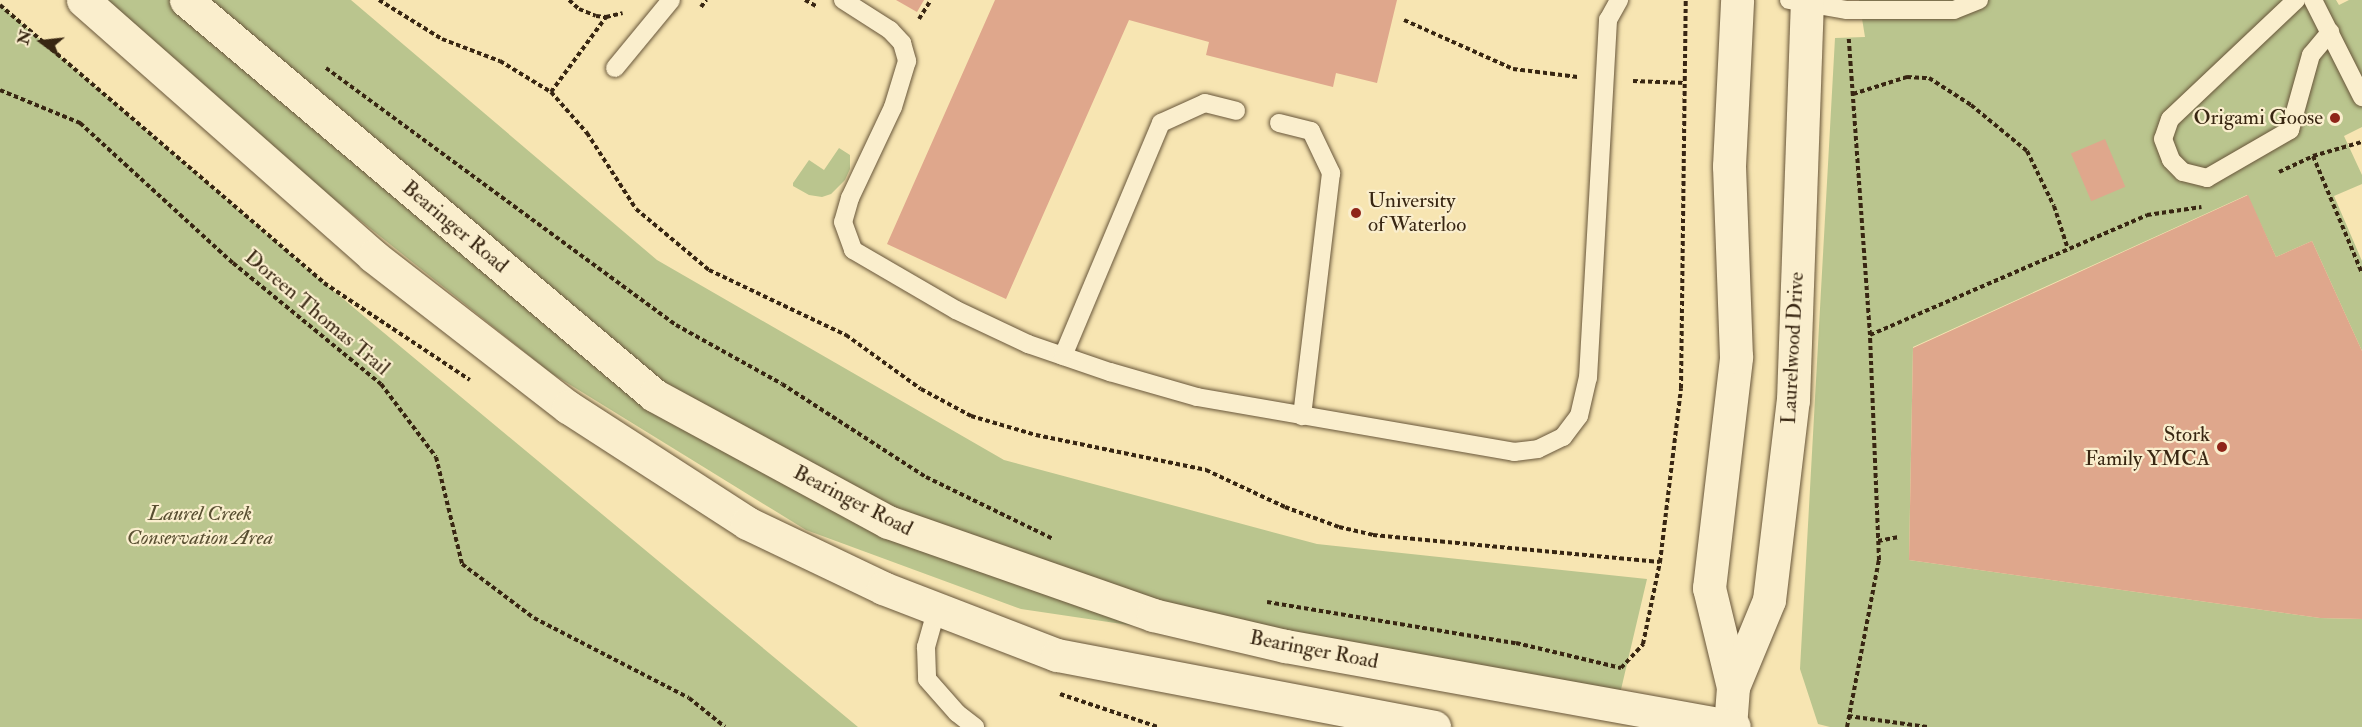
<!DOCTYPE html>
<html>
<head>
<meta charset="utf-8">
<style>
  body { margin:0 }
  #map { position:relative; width:2362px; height:727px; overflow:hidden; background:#f7e5b2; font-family:"IM FELL Double Pica",serif }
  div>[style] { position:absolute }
  .green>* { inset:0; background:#bac58e }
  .building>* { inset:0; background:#dfa78c; transform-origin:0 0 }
  .path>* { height:4px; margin-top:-2px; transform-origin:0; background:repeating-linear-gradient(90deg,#382612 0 4.5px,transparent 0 7.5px) }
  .roads { filter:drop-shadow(0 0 2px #68563a) drop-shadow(0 0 2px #68563a) }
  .service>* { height:18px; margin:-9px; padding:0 9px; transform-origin:9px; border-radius:9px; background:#faeecd }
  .tertiary>* { height:33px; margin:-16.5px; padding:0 16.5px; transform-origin:16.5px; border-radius:16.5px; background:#faeecd }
  .secondary>* { height:33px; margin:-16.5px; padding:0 16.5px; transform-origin:16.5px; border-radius:16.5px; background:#faeecd }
  .dots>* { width:16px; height:16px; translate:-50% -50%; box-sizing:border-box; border:3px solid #faeecd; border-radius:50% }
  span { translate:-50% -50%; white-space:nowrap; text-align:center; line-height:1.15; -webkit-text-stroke:4.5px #faeecd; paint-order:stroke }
  .poi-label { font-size:21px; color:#382612 }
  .right { translate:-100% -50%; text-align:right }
  .left { translate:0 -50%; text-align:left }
  .street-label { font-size:21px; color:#382612 }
  .park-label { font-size:21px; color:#584e31; font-style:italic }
  .north { position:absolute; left:12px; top:12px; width:60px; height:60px; -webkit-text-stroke:4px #faeecd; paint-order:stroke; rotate:285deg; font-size:16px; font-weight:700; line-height:24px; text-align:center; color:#382612 }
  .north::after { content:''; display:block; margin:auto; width:21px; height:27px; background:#382612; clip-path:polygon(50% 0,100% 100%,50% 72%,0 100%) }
</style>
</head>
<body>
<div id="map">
  <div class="green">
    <i style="clip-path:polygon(90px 0,351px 0,657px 260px,1004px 460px,1317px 544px,1647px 579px,1619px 698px,1021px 609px,806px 530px,551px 373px,151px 53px)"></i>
    <i style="clip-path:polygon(1859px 0,2336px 0,2339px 5px,2349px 0,2362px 0,2362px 127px,2344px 136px,2362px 175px,2362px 184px,2334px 196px,2362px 261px,2362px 351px,2312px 241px,2276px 257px,2247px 195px,1913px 347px,1909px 560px,2320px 618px,2362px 619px,2362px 727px,1830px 727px,1818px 724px,1800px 669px,1835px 38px,1865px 37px)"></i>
    <i style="clip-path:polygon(0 5px,324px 283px,858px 727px,0 727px)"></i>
    <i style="clip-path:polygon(839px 148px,850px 155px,850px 169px,845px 180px,831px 194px,822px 197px,809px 195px,793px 186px,793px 183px,809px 160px,824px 170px)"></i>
  </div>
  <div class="building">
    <i style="clip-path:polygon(896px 0,924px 0,917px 12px)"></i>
    <i style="clip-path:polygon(995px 0,1397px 0,1377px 83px,1336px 73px,1333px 87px,1206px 55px,1209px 42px,1129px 20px,1006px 299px,887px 244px)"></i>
    <i style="left:2105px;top:139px;width:52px;height:37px;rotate:67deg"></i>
    <i style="clip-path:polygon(2248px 195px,2276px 257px,2312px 241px,2362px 351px,2362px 619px,2320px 618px,1909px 560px,1913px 348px)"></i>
  </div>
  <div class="path">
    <i style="left:379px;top:0;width:74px;rotate:31.8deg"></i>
    <i style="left:442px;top:39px;width:62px;rotate:20.8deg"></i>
    <i style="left:500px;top:61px;width:60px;rotate:31.3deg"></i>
    <i style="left:551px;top:92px;width:55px;rotate:48.7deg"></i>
    <i style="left:587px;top:133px;width:90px;rotate:57.2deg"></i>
    <i style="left:636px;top:209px;width:95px;rotate:39.9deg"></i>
    <i style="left:709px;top:270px;width:152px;rotate:25.4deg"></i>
    <i style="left:846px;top:335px;width:92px;rotate:35.8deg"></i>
    <i style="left:921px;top:389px;width:57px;rotate:28.4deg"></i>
    <i style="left:971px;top:416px;width:68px;rotate:16.3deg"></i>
    <i style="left:1036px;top:435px;width:174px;rotate:11.6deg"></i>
    <i style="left:1206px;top:470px;width:87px;rotate:25.1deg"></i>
    <i style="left:1285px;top:507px;width:58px;rotate:20.3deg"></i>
    <i style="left:1339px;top:527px;width:35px;rotate:13deg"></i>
    <i style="left:1373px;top:535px;width:288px;rotate:5.4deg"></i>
    <i style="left:569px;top:0;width:13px;rotate:42deg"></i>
    <i style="left:579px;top:9px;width:18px;rotate:22deg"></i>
    <i style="left:596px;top:16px;width:10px;rotate:6deg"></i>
    <i style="left:606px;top:17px;width:17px;rotate:-13deg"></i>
    <i style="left:805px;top:0;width:13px;rotate:29deg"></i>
    <i style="left:0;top:5px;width:427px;rotate:40.6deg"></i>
    <i style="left:324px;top:283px;width:175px;rotate:33.6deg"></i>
    <i style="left:701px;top:7px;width:9px;rotate:-54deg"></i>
    <i style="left:919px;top:19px;width:22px;rotate:-58deg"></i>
    <i style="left:1404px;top:20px;width:120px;rotate:24.2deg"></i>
    <i style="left:1513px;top:69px;width:65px;rotate:7deg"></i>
    <i style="left:326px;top:68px;width:434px;rotate:36.3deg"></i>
    <i style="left:676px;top:325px;width:121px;rotate:29.1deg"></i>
    <i style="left:782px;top:384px;width:171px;rotate:32.9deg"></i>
    <i style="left:926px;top:477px;width:141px;rotate:26deg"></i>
    <i style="left:1633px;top:81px;width:52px;rotate:2.2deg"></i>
    <i style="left:0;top:90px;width:87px;rotate:22.4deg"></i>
    <i style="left:80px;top:123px;width:207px;rotate:42.5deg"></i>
    <i style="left:233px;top:263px;width:191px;rotate:39.3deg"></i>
    <i style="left:381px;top:384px;width:91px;rotate:53deg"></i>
    <i style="left:436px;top:457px;width:110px;rotate:76.3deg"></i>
    <i style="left:462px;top:564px;width:90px;rotate:36.9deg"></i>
    <i style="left:534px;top:618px;width:174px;rotate:27.3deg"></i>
    <i style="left:689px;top:698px;width:46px;rotate:38.9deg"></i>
    <i style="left:551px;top:92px;width:93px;rotate:-53.7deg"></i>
    <i style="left:1853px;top:94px;width:57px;rotate:-17.5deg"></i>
    <i style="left:1907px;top:77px;width:22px;rotate:3deg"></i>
    <i style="left:1929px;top:78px;width:50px;rotate:32.7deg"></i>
    <i style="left:1971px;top:105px;width:72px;rotate:39.4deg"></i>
    <i style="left:2027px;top:151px;width:61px;rotate:63.9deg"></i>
    <i style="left:2054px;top:206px;width:45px;rotate:72deg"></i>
    <i style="left:2313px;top:156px;width:51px;rotate:-15.9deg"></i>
    <i style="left:2279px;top:172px;width:38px;rotate:-25deg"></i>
    <i style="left:2313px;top:156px;width:127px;rotate:67.3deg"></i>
    <i style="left:1870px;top:335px;width:302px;rotate:-23.4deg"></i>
    <i style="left:2147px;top:215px;width:55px;rotate:-8.4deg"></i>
    <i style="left:1878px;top:541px;width:21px;rotate:-11deg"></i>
    <i style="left:1267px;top:602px;width:252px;rotate:9.4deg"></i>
    <i style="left:1516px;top:643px;width:108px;rotate:13.4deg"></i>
    <i style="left:1621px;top:668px;width:33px;rotate:-47deg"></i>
    <i style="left:1643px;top:644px;width:84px;rotate:-78.3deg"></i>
    <i style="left:1660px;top:562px;width:175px;rotate:-83.1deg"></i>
    <i style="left:1681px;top:388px;width:388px;rotate:-89.3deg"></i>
    <i style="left:1060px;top:694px;width:103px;rotate:18.6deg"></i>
    <i style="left:1848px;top:716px;width:80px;rotate:7.9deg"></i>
    <i style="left:1847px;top:727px;width:170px;rotate:-79.2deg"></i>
    <i style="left:1879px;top:560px;width:225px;rotate:-92.3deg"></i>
    <i style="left:1870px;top:335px;width:297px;rotate:-94.1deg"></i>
  </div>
  <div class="roads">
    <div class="service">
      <i style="left:843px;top:0;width:56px;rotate:32.6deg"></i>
      <i style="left:890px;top:30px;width:18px;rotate:47deg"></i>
      <i style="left:902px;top:43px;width:19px;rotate:74deg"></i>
      <i style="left:907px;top:61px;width:48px;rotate:106.9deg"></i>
      <i style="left:893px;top:107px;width:101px;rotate:115.3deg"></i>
      <i style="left:850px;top:198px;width:25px;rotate:106deg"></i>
      <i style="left:843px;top:222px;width:30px;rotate:70deg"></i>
      <i style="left:853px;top:250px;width:119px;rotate:30.2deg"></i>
      <i style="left:956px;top:310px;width:80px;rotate:25.3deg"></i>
      <i style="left:1028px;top:344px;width:87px;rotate:18.9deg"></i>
      <i style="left:1110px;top:372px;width:91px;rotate:16deg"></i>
      <i style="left:1197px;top:397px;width:322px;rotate:9.8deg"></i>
      <i style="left:1514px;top:452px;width:24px;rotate:-7deg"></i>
      <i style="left:1538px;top:449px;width:28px;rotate:-26deg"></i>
      <i style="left:1563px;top:437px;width:26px;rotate:-53deg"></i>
      <i style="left:1579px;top:416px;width:39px;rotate:-77deg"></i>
      <i style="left:1588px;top:378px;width:359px;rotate:-86.8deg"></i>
      <i style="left:1608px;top:20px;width:23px;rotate:-61deg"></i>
      <i style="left:1789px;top:0;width:59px;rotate:9.8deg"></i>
      <i style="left:1847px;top:10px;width:107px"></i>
      <i style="left:1954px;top:10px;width:27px;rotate:-22deg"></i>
      <i style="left:2296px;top:0;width:173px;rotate:136.6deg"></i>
      <i style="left:2170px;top:119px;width:21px;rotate:109deg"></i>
      <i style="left:2163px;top:139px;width:22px;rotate:69deg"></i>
      <i style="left:2171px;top:160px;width:17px;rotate:45deg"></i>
      <i style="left:2183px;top:172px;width:25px;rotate:14deg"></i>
      <i style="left:2207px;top:178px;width:96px;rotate:-30deg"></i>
      <i style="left:2290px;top:130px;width:78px;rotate:-74.4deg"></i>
      <i style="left:2311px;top:55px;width:30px;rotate:-50deg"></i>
      <i style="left:2313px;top:0;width:109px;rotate:63.2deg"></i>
      <i style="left:615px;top:68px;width:88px;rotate:-50.5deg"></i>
      <i style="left:1279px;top:123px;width:33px;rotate:14deg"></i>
      <i style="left:1311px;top:131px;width:47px;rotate:64.5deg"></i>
      <i style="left:1331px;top:173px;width:245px;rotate:96.8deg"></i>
      <i style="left:1063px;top:356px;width:253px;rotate:-67.2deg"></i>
      <i style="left:1161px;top:123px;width:48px;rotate:-24.4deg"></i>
      <i style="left:1205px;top:103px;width:32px;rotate:14deg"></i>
      <i style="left:937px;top:608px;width:41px;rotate:105.8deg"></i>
      <i style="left:926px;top:647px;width:32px;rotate:88deg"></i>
      <i style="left:927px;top:679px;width:45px;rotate:48.6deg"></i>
      <i style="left:957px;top:713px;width:23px;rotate:38deg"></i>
    </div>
    <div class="tertiary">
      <i style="left:1733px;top:687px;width:102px;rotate:-103.6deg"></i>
      <i style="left:1709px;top:588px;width:233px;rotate:-83.3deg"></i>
      <i style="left:1736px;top:357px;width:191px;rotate:-92.1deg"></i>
      <i style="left:1729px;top:166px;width:166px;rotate:-87.2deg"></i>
      <i style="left:1730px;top:727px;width:40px;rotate:-85.7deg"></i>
      <i style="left:1733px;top:687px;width:94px;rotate:-67.5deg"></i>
      <i style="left:1769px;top:600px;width:201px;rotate:-83.2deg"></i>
      <i style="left:1793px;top:400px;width:400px;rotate:-88deg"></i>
    </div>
    <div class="secondary">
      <i style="left:83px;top:0;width:387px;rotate:41.4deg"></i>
      <i style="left:373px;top:256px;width:247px;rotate:37.8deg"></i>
      <i style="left:568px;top:407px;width:213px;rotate:32.9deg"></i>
      <i style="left:747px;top:523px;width:151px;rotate:25.5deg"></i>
      <i style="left:883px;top:588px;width:186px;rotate:21.1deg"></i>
      <i style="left:1057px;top:655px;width:384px;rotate:10.8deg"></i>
      <i style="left:186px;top:0;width:612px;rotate:40.16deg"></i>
      <i style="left:654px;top:395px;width:266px;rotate:28.5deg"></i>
      <i style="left:888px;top:522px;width:281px;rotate:19.3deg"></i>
      <i style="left:1153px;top:615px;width:136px;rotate:13.2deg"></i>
      <i style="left:1285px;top:646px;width:456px;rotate:10.2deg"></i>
    </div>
  </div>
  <div class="dots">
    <i style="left:2335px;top:118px;background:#8f2418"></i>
    <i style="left:1356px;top:213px;background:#8f2418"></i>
    <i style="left:2222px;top:447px;background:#8f2418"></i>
  </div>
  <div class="poi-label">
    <span class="right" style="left:2323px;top:118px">Origami Goose</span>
    <span class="left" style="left:1368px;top:213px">University<br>of Waterloo</span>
    <span class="right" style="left:2210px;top:447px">Stork<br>Family YMCA</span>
  </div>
  <div class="street-label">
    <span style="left:455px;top:227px;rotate:40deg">Bearinger Road</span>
    <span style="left:317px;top:313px;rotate:40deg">Doreen Thomas Trail</span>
    <span style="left:1793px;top:348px;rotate:-87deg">Laurelwood Drive</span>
    <span style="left:853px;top:501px;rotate:27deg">Bearinger Road</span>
    <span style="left:1314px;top:650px;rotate:11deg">Bearinger Road</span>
  </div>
  <div class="park-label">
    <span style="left:200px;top:526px">Laurel Creek<br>Conservation Area</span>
  </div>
  <div class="north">N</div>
</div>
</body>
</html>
